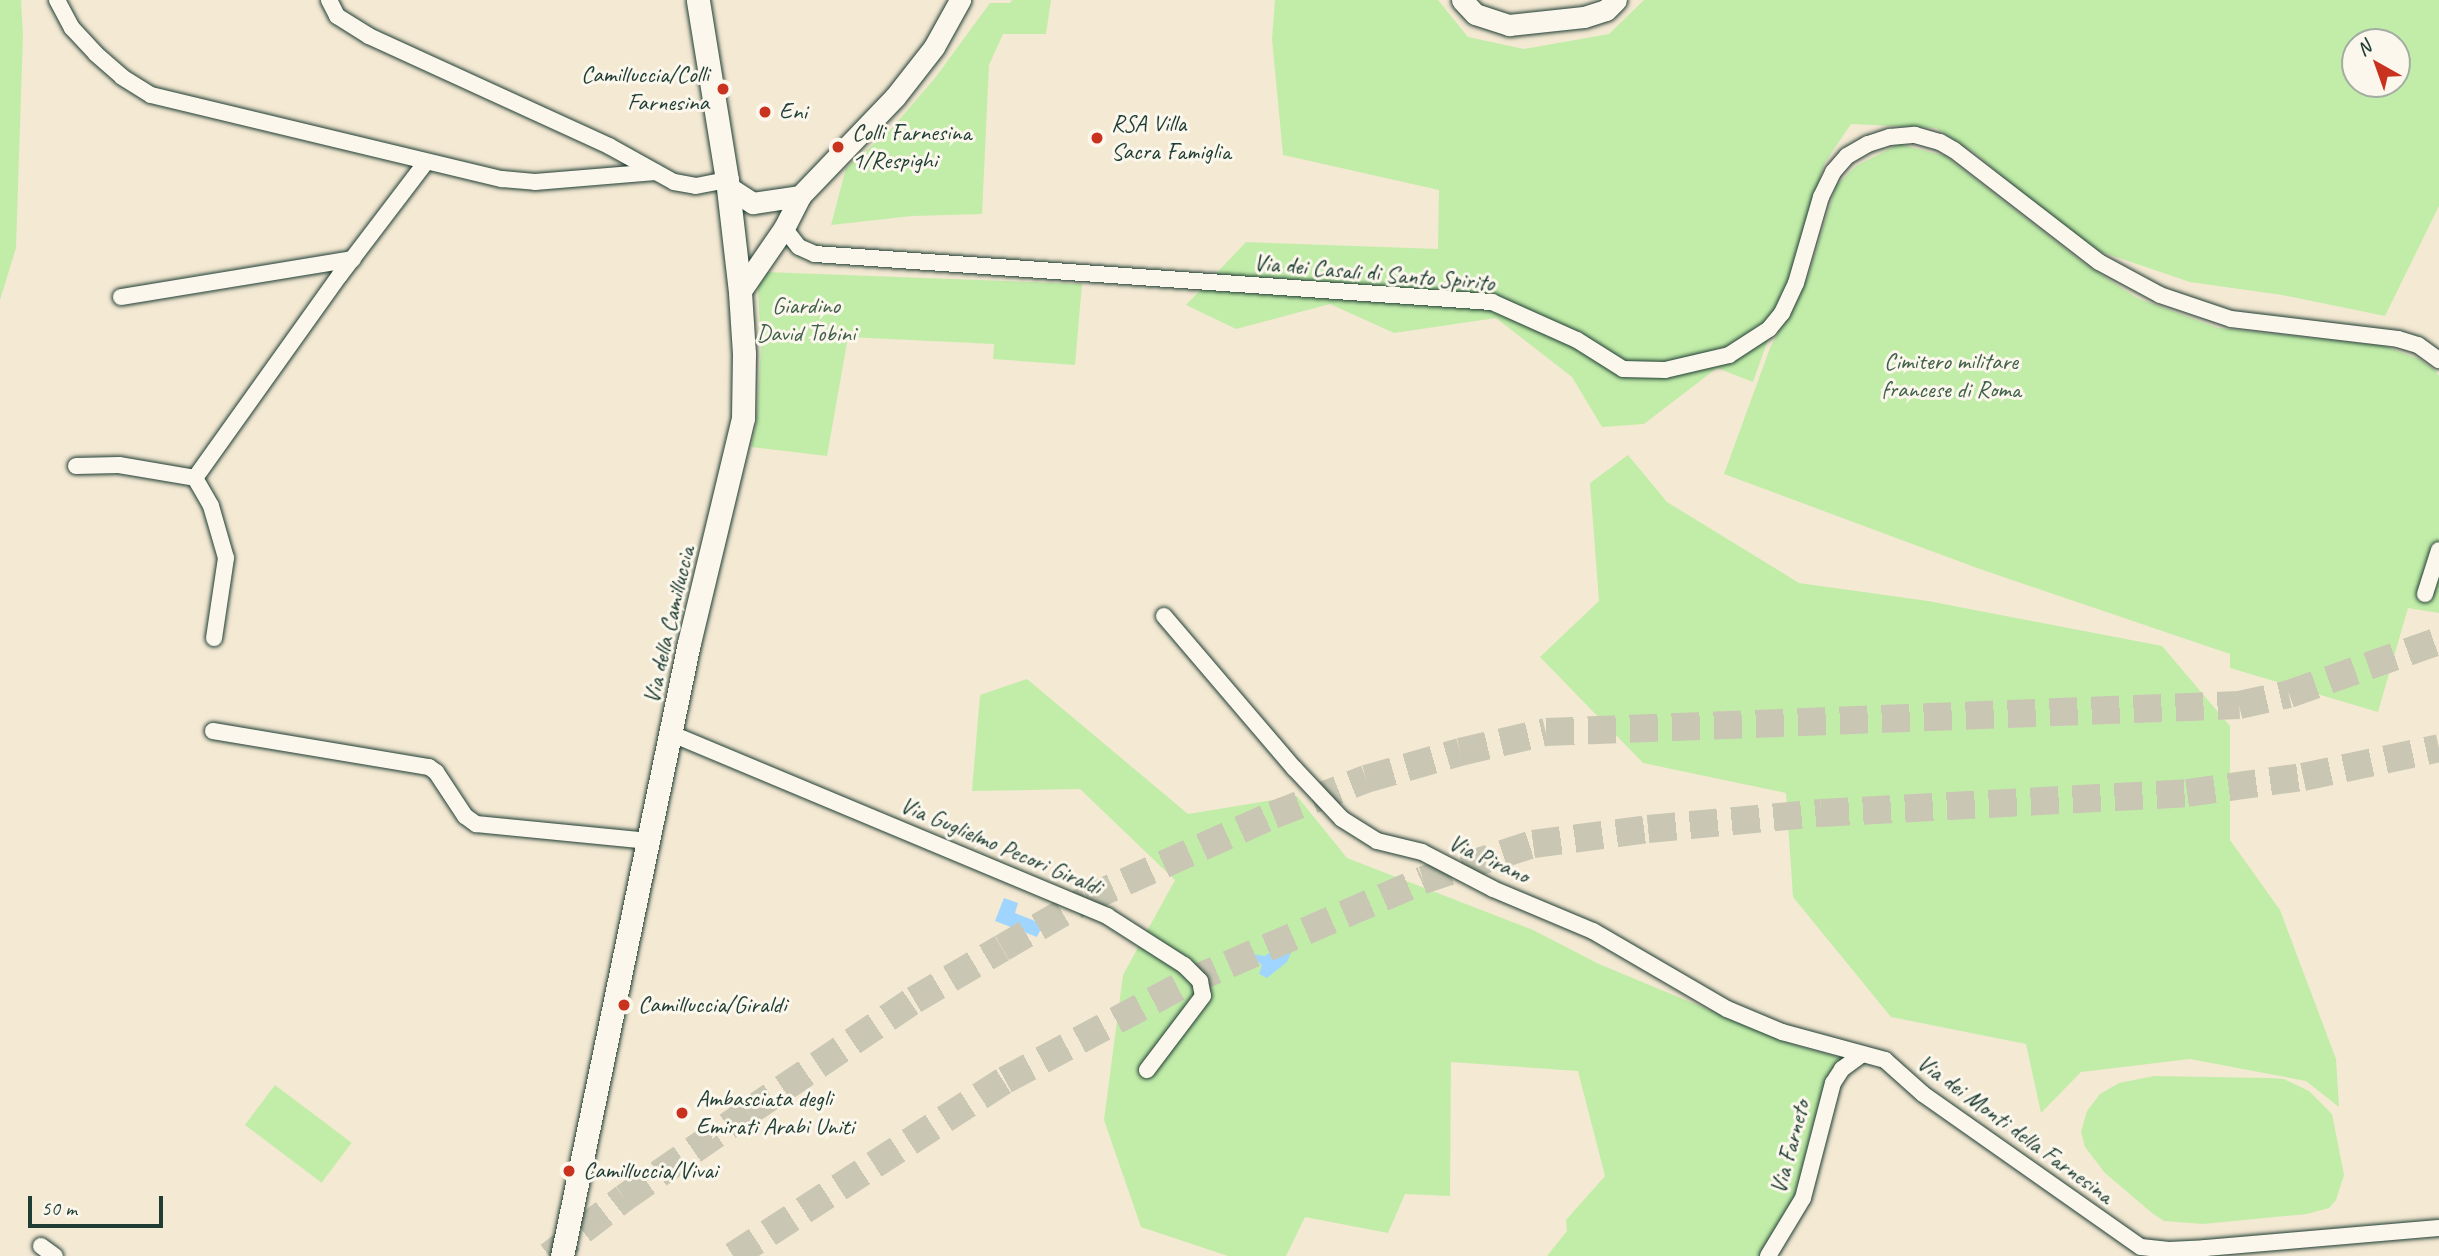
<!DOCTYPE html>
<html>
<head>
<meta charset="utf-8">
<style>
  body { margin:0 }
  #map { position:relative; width:2439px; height:1256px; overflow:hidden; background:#f4e9d3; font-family:Caveat,sans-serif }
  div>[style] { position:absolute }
  .green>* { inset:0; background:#c2eda9; transform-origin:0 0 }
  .water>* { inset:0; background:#9fd5fe }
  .trunk-tunnel>* { height:28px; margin-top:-14px; transform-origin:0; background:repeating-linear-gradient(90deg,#c9c7b3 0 28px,transparent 0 42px) }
  .roads { filter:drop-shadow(0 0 2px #1f3d34) drop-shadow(0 0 2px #1f3d34) }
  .minor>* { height:16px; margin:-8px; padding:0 8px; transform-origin:8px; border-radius:8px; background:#fbf7ec }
  .tertiary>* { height:21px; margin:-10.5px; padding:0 10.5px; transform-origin:10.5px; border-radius:10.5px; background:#fbf7ec }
  .secondary>* { height:23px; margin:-11.5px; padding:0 11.5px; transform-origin:11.5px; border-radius:11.5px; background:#fbf7ec }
  .dots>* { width:19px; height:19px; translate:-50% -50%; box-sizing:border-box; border:4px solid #fbf7ec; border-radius:50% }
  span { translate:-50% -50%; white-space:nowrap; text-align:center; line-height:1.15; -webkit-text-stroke:6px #fbf7ec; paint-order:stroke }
  .poi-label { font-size:24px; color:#1f3d34 }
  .right { translate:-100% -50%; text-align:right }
  .left { translate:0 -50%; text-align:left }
  .street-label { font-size:24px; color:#1f3d34 }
  .park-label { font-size:24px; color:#40604b }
  .north { position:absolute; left:2341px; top:28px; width:70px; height:70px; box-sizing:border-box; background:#fbf7ec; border:2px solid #a3ada2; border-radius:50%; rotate:320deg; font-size:19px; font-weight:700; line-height:28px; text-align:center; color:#1f3d34 }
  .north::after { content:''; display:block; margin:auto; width:24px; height:32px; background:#c8321e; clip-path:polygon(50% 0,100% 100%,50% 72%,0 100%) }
  .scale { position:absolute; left:28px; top:1196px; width:135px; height:32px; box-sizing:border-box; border:4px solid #1f3d34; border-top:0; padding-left:9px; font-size:21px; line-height:24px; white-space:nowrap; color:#1f3d34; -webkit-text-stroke:5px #fbf7ec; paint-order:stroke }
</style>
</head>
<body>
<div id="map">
  <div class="green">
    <i style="clip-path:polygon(0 0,21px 0,23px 35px,16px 248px,0 300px)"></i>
    <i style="clip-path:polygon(1012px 0,1051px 0,1046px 34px,1003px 34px,989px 65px,982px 214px,912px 216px,831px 225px,846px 168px,892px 128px,935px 78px,990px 3px,1010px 3px)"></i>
    <i style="clip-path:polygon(evenodd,1275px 0,1438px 0,1468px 37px,1524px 49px,1609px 34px,1644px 0,2439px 0,2439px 206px,2385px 316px,2282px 295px,2190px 282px,2084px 246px,1975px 153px,1936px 128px,1851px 124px,1824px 164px,1797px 258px,1753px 382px,1717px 368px,1644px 424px,1602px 427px,1572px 377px,1496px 318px,1394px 333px,1330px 304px,1236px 329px,1186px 305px,1246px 242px,1438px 249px,1439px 190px,1283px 155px,1272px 39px,1275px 0,2355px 42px,2397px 42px,2397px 84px,2355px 84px,2355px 42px)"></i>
    <i style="clip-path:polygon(1899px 144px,1945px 156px,2086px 265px,2137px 298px,2218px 328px,2384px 346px,2419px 359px,2436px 371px,2439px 376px,2439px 613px,2408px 608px,2378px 712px,2230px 668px,2230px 654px,1977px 568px,1724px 474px,1770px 348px,1808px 277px,1836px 186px,1856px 166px)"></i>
    <i style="clip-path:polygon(766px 272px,1082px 284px,1075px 365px,993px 359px,994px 344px,848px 337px,827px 456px,751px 447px,757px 419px,761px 346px,758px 287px)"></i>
    <i style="clip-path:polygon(1628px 455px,1667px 502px,1799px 583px,1928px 601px,2162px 646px,2230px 726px,2230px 840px,2280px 910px,2336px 1059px,2339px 1107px,2306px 1081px,2190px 1059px,2081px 1072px,2041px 1113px,2026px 1044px,1891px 1017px,1793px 897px,1786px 793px,1643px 763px,1540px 657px,1599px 601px,1590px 483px)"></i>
    <i style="clip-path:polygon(1027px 679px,1188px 814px,1297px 796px,1347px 858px,1533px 930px,1599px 964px,1791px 1044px,1844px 1059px,1805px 1175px,1769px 1256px,1547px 1256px,1567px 1231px,1566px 1220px,1605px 1176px,1578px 1071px,1451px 1062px,1450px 1196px,1405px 1194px,1388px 1233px,1305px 1217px,1286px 1256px,1228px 1256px,1141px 1227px,1104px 1120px,1123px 975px,1175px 880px,1080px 789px,972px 791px,980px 695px)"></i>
    <i style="clip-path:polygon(2154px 1076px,2267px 1078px,2284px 1079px,2309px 1091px,2332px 1114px,2344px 1175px,2336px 1200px,2329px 1208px,2307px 1214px,2203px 1224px,2164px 1221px,2152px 1213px,2105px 1173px,2085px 1147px,2081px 1132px,2087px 1111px,2100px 1094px,2119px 1083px)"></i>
    <i style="left:275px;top:1085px;width:96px;height:50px;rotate:37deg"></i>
  </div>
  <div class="water">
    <i style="clip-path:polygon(1004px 898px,1018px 903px,1015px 913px,1043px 924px,1037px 937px,995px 921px)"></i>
    <i style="clip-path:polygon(1289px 939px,1295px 943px,1287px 962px,1267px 978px,1259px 974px,1262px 965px,1252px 957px,1254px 954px,1265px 956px)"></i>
  </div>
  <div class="trunk-tunnel">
    <i style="left:549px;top:1256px;width:95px;rotate:-37.7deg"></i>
    <i style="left:624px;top:1198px;width:151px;rotate:-34.7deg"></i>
    <i style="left:748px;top:1112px;width:200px;rotate:-34deg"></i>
    <i style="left:914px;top:1000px;width:102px;rotate:-30.6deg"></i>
    <i style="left:1002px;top:948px;width:98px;rotate:-30deg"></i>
    <i style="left:1087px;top:899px;width:204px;rotate:-24.3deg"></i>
    <i style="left:1273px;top:815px;width:100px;rotate:-21.2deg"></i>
    <i style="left:1366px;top:779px;width:98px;rotate:-16deg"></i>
    <i style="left:1460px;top:752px;width:88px;rotate:-13.1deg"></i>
    <i style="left:1546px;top:732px;width:694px;rotate:-2.23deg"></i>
    <i style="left:2239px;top:705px;width:51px;rotate:-12.4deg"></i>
    <i style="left:2289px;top:694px;width:159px;rotate:-19.5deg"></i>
    <i style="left:733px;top:1256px;width:324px;rotate:-32.9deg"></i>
    <i style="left:1005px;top:1080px;width:210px;rotate:-28.2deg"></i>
    <i style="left:1190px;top:981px;width:254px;rotate:-23.4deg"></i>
    <i style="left:1423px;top:880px;width:116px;rotate:-18.1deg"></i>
    <i style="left:1533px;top:844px;width:116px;rotate:-7.4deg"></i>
    <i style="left:1648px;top:829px;width:174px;rotate:-5.3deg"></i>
    <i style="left:1821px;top:813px;width:367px;rotate:-3.1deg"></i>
    <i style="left:2187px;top:793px;width:117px;rotate:-7.9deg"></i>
    <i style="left:2303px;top:777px;width:139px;rotate:-12deg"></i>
  </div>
  <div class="roads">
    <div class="minor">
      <i style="left:57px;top:0;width:32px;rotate:62deg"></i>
      <i style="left:72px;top:28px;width:35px;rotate:47deg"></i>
      <i style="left:96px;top:54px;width:35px;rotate:41deg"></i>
      <i style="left:122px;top:77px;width:34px;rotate:32deg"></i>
      <i style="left:151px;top:95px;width:361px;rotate:13.5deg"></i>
      <i style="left:502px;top:179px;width:33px;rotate:5deg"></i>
      <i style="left:535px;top:182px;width:121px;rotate:-4.7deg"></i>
      <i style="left:329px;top:0;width:18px;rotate:63deg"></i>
      <i style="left:337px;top:16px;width:38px;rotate:32deg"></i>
      <i style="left:369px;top:36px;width:264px;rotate:24.6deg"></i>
      <i style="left:609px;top:146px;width:74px;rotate:29deg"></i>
      <i style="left:674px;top:182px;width:22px;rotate:10deg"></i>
      <i style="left:696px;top:186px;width:32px;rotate:-11deg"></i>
      <i style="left:784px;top:228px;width:24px;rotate:52deg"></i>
      <i style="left:799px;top:247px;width:17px;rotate:24deg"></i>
      <i style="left:815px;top:254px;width:679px;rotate:4.06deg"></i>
      <i style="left:1492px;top:302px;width:93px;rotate:24.1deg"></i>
      <i style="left:1577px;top:340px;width:54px;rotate:32.2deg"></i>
      <i style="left:1623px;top:369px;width:42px;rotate:1.4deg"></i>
      <i style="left:1665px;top:370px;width:66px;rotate:-13.2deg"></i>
      <i style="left:1729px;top:355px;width:48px;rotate:-33deg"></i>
      <i style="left:1769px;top:329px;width:21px;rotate:-51deg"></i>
      <i style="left:1782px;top:313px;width:33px;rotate:-65deg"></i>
      <i style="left:1796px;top:283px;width:90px;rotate:-73.8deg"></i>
      <i style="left:1821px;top:197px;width:28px;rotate:-64deg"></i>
      <i style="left:1833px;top:172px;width:21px;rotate:-49deg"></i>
      <i style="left:1847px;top:156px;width:24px;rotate:-30deg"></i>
      <i style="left:1868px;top:144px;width:23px;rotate:-18deg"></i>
      <i style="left:1890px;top:137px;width:25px;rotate:-5deg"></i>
      <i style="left:1915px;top:135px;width:26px;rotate:16deg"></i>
      <i style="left:1940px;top:142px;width:16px;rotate:30deg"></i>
      <i style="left:1954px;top:150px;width:183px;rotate:37.7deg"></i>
      <i style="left:2099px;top:262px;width:69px;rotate:28.4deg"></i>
      <i style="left:2160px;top:295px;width:75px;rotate:18.7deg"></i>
      <i style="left:2231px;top:319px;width:168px;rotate:6.8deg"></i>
      <i style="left:2398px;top:339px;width:21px;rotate:17deg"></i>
      <i style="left:2418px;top:345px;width:26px;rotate:36deg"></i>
      <i style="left:121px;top:297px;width:235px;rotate:-9.3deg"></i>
      <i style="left:76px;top:466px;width:43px;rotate:-1.3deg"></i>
      <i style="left:119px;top:465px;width:77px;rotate:9.7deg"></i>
      <i style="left:195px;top:478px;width:249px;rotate:-54.5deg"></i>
      <i style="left:340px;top:275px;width:142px;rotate:-52.7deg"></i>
      <i style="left:195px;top:478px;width:32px;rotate:60deg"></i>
      <i style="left:211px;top:506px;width:54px;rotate:73.9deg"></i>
      <i style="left:226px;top:558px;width:81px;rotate:98.5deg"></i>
      <i style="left:2425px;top:594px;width:46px;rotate:-72.3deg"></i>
      <i style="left:1164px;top:616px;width:200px;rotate:49.5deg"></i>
      <i style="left:1294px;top:768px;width:70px;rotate:46.7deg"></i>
      <i style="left:1342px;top:819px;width:41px;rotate:32.2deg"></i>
      <i style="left:1377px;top:841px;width:46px;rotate:13.7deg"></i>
      <i style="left:1422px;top:852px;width:80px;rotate:27.5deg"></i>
      <i style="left:1493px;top:889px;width:108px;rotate:22.8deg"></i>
      <i style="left:1593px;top:931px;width:155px;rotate:30.2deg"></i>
      <i style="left:1727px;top:1009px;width:60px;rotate:22.7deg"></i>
      <i style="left:1782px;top:1032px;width:107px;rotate:15.2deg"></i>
      <i style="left:1885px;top:1060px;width:51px;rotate:41.8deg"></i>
      <i style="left:1923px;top:1094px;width:266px;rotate:35.1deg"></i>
      <i style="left:2141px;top:1247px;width:28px;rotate:6deg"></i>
      <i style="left:2169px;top:1250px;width:36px;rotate:-3deg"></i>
      <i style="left:2205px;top:1248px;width:235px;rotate:-4.9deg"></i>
      <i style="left:213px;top:731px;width:219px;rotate:9.5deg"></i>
      <i style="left:429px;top:767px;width:9px;rotate:36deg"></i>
      <i style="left:436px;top:772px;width:53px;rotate:56.6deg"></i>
      <i style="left:465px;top:816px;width:14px;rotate:36deg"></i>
      <i style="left:476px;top:824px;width:174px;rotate:5.6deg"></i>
      <i style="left:672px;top:734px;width:472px;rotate:22.7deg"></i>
      <i style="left:1107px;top:916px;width:91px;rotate:32.5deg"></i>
      <i style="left:1184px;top:965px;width:23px;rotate:45deg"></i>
      <i style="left:1200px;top:981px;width:15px;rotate:79deg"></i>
      <i style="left:1203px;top:996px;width:93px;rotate:127.1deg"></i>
      <i style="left:41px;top:1246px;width:17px;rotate:36deg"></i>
      <i style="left:1768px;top:1256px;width:68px;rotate:-58.9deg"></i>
      <i style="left:1803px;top:1198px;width:119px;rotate:-75.4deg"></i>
      <i style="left:1833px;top:1083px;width:17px;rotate:-57deg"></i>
      <i style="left:1842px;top:1069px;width:24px;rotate:-36deg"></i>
    </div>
    <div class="tertiary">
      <i style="left:1462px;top:0;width:19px;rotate:47deg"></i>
      <i style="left:1475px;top:14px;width:36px;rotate:18deg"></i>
      <i style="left:1509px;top:25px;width:75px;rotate:-6.1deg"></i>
      <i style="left:1584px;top:17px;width:23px;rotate:-18deg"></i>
      <i style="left:1606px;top:10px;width:14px;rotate:-45deg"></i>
      <i style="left:728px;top:187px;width:30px;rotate:33deg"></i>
      <i style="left:753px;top:203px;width:48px;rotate:-8.5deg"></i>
      <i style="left:740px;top:292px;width:78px;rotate:-55.5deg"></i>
      <i style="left:784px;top:228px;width:36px;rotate:-63deg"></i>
      <i style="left:800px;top:196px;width:137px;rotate:-46.2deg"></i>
      <i style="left:895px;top:97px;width:63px;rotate:-52deg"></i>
      <i style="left:934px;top:47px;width:54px;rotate:-61deg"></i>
    </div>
    <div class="secondary">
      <i style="left:562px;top:1256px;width:626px;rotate:-78.3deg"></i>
      <i style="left:689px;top:643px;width:231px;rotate:-76.5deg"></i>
      <i style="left:743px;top:418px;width:64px;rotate:-89.1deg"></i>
      <i style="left:744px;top:354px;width:62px;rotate:-93.7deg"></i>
      <i style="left:740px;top:292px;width:113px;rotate:-96.6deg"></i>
      <i style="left:727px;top:180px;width:182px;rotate:-99.2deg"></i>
    </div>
  </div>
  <div class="dots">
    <i style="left:723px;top:89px;background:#c8321e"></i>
    <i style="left:765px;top:112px;background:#c8321e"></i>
    <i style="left:1097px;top:138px;background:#c8321e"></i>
    <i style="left:838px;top:147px;background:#c8321e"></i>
    <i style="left:624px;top:1005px;background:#c8321e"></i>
    <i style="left:682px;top:1113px;background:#c8321e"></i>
    <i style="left:569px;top:1171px;background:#c8321e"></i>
  </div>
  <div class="poi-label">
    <span class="right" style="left:709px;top:89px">Camilluccia/Colli<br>Farnesina</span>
    <span class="left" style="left:779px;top:112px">Eni</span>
    <span class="left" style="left:1111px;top:138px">RSA Villa<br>Sacra Famiglia</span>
    <span class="left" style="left:852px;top:147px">Colli Farnesina<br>1/Respighi</span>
    <span class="left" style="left:638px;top:1005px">Camilluccia/Giraldi</span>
    <span class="left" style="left:696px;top:1113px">Ambasciata degli<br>Emirati Arabi Uniti</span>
    <span class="left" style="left:583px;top:1171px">Camilluccia/Vivai</span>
  </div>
  <div class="street-label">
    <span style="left:1374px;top:273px;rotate:5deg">Via dei Casali di Santo Spirito</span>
    <span style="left:669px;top:625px;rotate:-77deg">Via della Camilluccia</span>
    <span style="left:1001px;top:846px;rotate:23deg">Via Guglielmo Pecori Giraldi</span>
    <span style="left:1489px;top:859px;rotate:25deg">Via Pirano</span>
    <span style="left:2015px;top:1129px;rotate:36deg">Via dei Monti della Farnesina</span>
    <span style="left:1790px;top:1147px;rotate:-75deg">Via Farneto</span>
  </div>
  <div class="park-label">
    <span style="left:806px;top:320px">Giardino<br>David Tobini</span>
    <span style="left:1951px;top:376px">Cimitero militare<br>francese di Roma</span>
  </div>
  <div class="north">N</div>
  <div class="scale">50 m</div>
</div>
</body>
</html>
